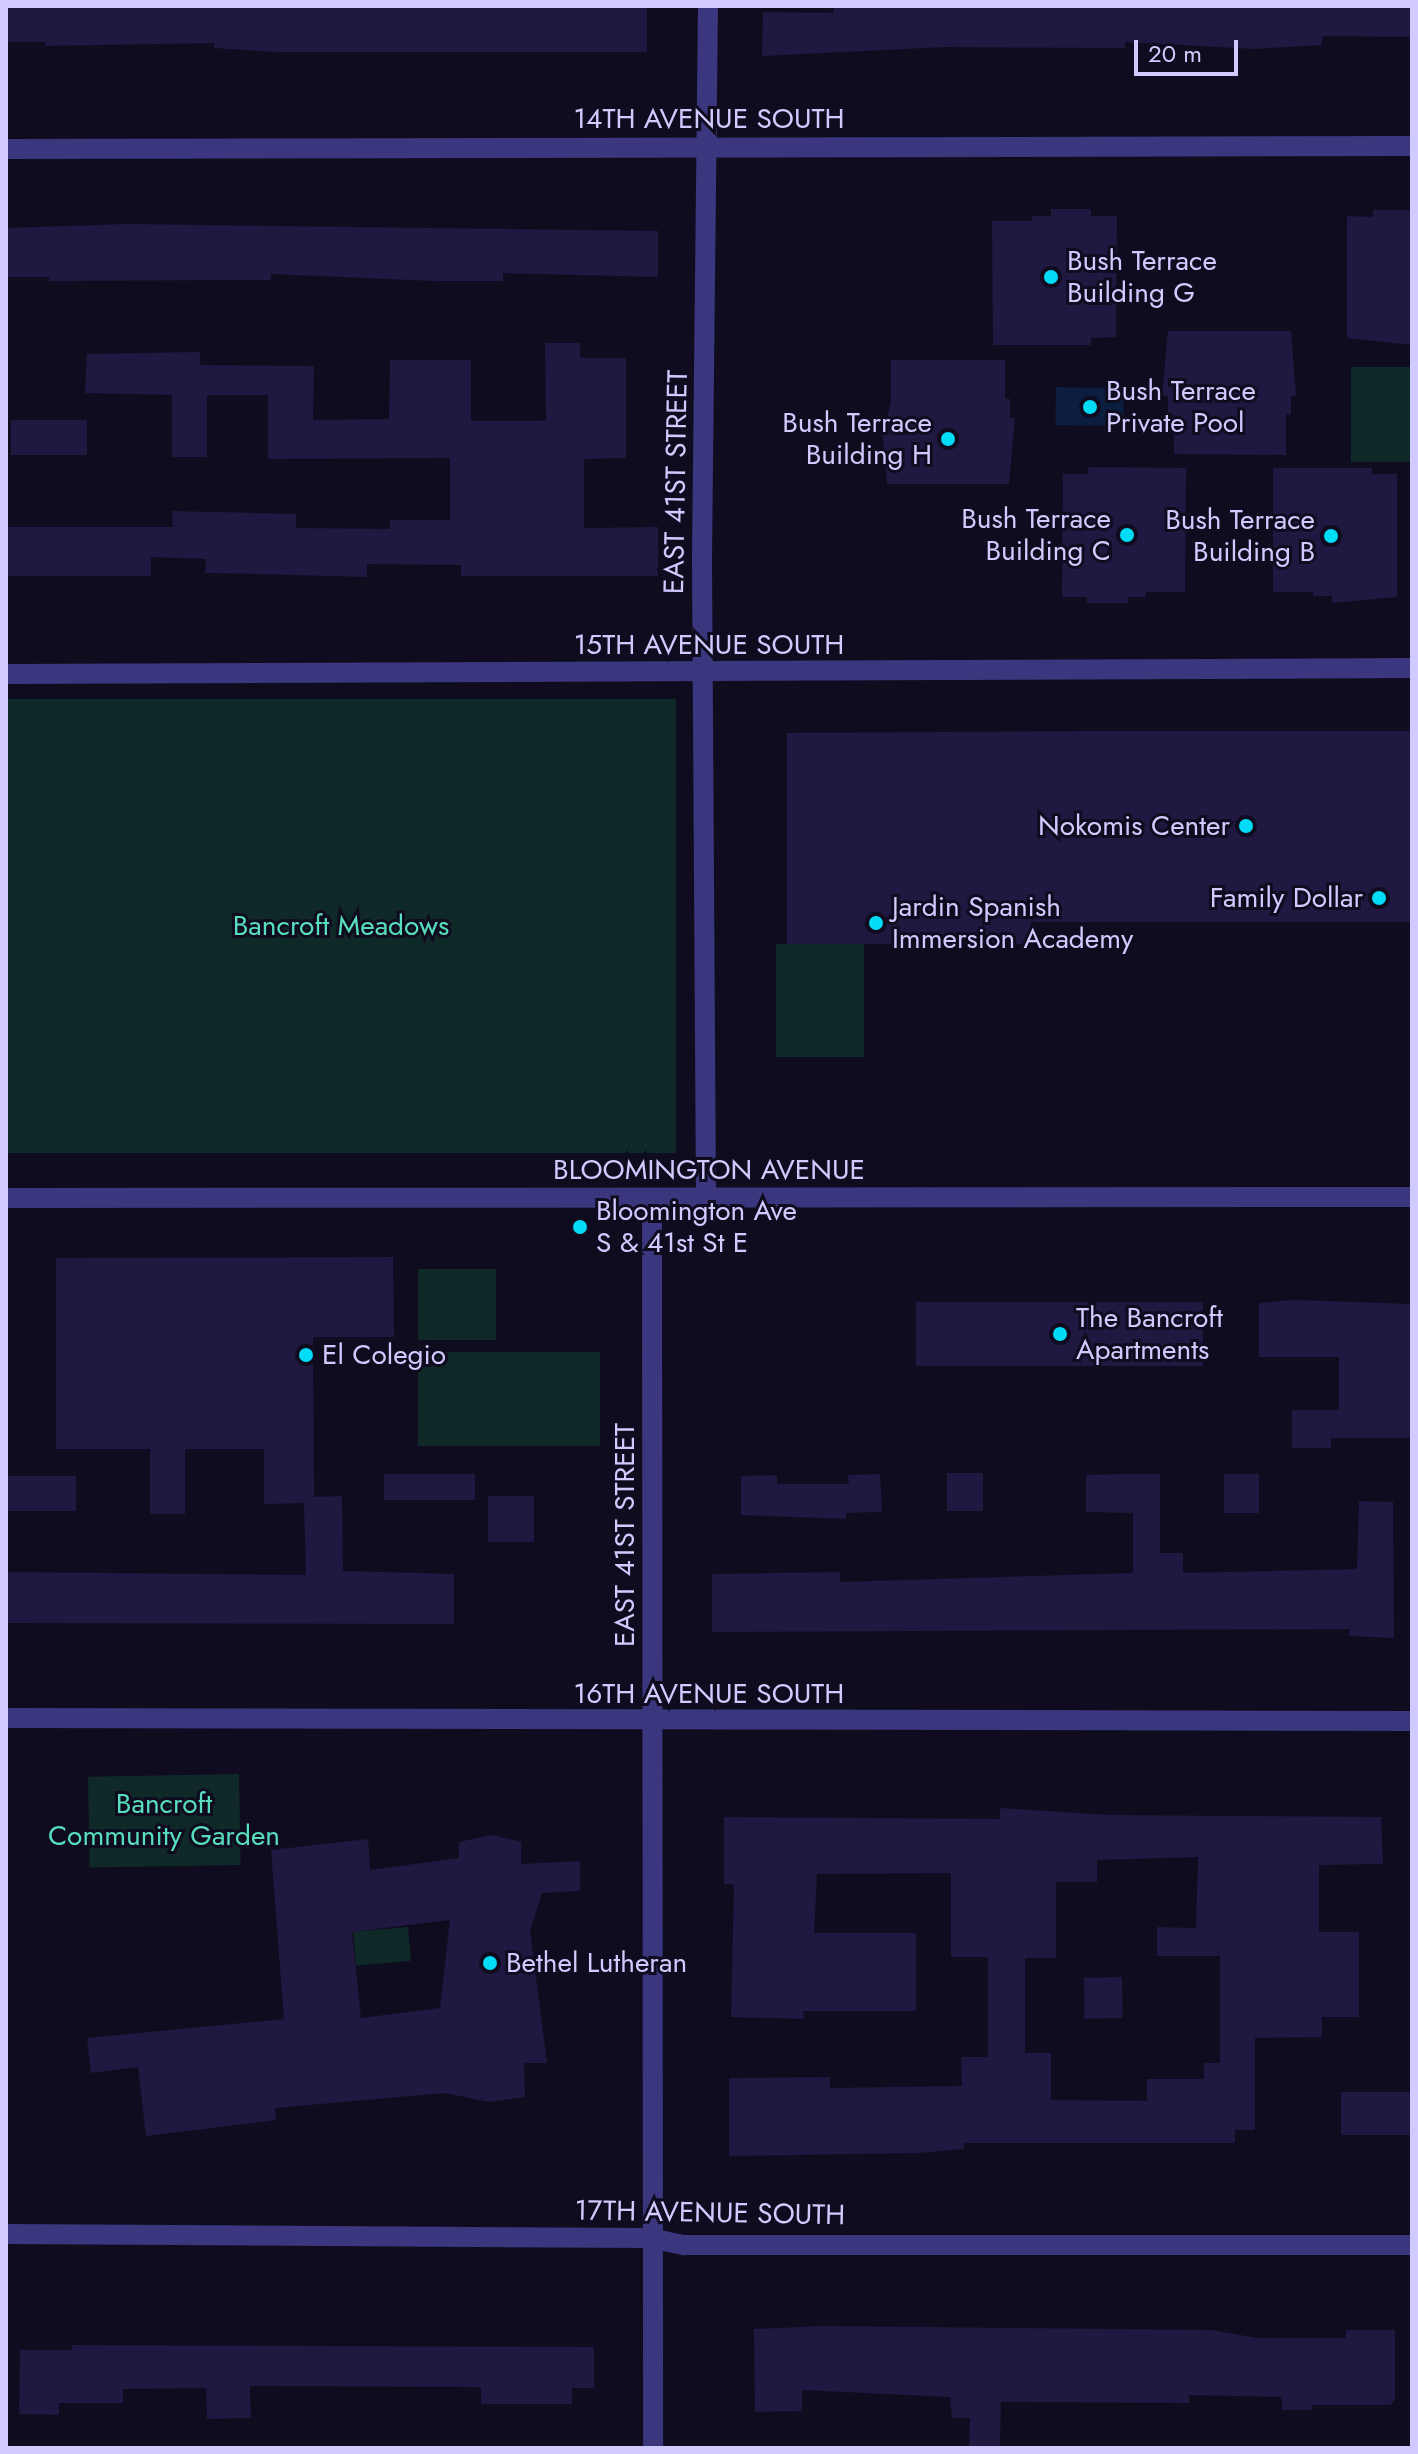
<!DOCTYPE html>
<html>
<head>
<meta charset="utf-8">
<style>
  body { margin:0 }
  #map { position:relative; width:1418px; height:2454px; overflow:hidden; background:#100c1f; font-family:Jost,sans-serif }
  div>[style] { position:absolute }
  .green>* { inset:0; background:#0f2928; transform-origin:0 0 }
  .water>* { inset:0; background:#0b1e3f; transform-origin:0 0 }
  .building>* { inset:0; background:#201840; transform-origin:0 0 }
  .minor>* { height:20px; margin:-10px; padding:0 10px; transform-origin:10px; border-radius:10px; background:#3a377e }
  .dots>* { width:22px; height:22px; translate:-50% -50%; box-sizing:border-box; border:4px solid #100c1f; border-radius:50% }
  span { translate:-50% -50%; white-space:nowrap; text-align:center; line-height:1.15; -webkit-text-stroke:6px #100c1f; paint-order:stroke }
  .street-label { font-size:28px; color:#d0caff }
  .poi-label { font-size:28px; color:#d0caff }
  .left { translate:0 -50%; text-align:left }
  .right { translate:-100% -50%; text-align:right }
  .park-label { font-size:28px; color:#57debd }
  .frame { position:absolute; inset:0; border:8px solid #d0caff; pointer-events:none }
  .scale { position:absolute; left:1134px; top:40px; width:104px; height:36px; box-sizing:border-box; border:4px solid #d0caff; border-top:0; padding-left:10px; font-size:24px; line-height:28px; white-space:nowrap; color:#d0caff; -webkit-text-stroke:6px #100c1f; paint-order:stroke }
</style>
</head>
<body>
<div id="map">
  <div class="green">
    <i style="left:1351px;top:367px;width:61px;height:95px"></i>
    <i style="left:6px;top:699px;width:670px;height:454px"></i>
    <i style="left:776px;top:944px;width:88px;height:113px"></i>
    <i style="left:496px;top:1269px;width:71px;height:78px;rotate:90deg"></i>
    <i style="left:418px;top:1352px;width:182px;height:94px"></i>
    <i style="left:239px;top:1774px;width:91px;height:151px;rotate:89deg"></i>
    <i style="left:408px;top:1927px;width:34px;height:55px;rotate:85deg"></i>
  </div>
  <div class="water">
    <i style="left:1056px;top:387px;width:68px;height:38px;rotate:1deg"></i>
  </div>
  <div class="building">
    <i style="clip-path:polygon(6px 6px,647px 6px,647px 52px,275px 52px,214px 48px,214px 43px,45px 46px,45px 42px,6px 42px)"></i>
    <i style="clip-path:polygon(834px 6px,1412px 6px,1412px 37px,1322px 36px,1322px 45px,1255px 49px,1125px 42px,1125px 48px,945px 47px,762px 56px,763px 12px,834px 13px)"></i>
    <i style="clip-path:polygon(1051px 209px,1091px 209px,1091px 216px,1117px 216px,1116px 337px,1091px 338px,1091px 345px,993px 345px,992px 221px,1032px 221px,1032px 216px,1051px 216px)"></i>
    <i style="clip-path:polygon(1373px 210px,1412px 210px,1412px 345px,1347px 338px,1347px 216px,1373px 217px)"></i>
    <i style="clip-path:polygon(126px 224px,658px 231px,658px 277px,503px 273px,503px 281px,434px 281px,271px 274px,271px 280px,49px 281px,49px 277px,6px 277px,6px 228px)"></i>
    <i style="clip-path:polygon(1168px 331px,1291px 331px,1296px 396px,1291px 396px,1291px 415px,1286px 414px,1286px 455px,1174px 454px,1174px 415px,1168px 415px,1168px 396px,1162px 396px)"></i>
    <i style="clip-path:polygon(545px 343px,580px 343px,580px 358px,626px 358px,626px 458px,584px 459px,584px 528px,658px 527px,658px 576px,461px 576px,461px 565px,367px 564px,367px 577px,219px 573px,205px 573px,206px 559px,151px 557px,151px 576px,6px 576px,6px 527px,173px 527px,172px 511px,296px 514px,296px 528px,390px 529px,390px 520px,450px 520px,450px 458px,268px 459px,268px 395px,207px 395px,207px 457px,172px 457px,172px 395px,85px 393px,87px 354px,200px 352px,200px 365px,314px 366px,313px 420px,389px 419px,390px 360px,471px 360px,471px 421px,540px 421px,546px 420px)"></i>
    <i style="clip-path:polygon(891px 360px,1005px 360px,1005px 399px,1010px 399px,1010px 418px,1015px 418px,1009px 484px,887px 484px,881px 419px,887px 419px,891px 400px)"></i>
    <i style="left:11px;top:420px;width:76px;height:35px"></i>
    <i style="clip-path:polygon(1088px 467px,1186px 468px,1185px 592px,1146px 592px,1146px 597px,1128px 597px,1128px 603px,1087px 603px,1087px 597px,1062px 597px,1063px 474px,1088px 474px)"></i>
    <i style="clip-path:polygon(1273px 468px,1372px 468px,1372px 474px,1397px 474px,1397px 597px,1332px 603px,1332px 596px,1313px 596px,1313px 592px,1273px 592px)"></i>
    <i style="clip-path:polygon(1080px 731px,1412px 731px,1412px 922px,1032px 922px,1032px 944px,787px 944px,787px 733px)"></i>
    <i style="clip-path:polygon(393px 1257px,394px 1337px,313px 1337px,314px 1497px,342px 1496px,343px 1571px,454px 1574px,454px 1624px,6px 1623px,6px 1572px,306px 1575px,304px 1503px,264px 1504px,264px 1449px,185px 1449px,185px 1514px,150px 1514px,150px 1449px,56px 1449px,56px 1258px)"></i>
    <i style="clip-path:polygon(1294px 1300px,1412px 1304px,1412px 1438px,1331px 1438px,1331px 1448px,1292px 1448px,1292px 1410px,1339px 1410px,1339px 1357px,1259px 1357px,1259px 1303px)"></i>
    <i style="left:916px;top:1302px;width:287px;height:64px"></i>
    <i style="left:947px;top:1473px;width:36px;height:38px"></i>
    <i style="left:384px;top:1474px;width:91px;height:26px"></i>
    <i style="clip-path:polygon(880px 1474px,882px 1512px,846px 1513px,846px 1519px,741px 1515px,741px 1476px,777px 1475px,777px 1484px,849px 1484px,848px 1475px)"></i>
    <i style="clip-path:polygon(1121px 1474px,1160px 1474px,1160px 1553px,1183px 1553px,1183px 1573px,1357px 1569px,1359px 1501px,1393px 1502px,1394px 1638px,1349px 1636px,1350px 1629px,712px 1632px,712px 1574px,840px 1572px,840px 1582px,1133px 1573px,1133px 1513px,1086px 1512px,1086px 1475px)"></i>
    <i style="left:1224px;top:1474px;width:35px;height:39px"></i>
    <i style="left:6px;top:1476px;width:70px;height:35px"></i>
    <i style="left:488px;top:1496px;width:46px;height:46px"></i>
    <i style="clip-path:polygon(evenodd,1000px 1808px,1107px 1815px,1381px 1817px,1383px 1864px,1319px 1865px,1319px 1932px,1359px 1932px,1359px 2017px,1322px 2017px,1322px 2037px,1255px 2038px,1255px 2130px,1235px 2130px,1235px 2143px,964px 2143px,964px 2149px,918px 2153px,729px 2156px,729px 2078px,830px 2077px,830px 2088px,962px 2086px,961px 2057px,988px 2057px,988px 1957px,951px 1957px,951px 1873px,817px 1874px,814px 1933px,916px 1933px,916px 2011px,803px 2011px,804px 2019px,731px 2017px,734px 1884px,724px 1884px,724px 1817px,1000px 1819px,1000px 1808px,1198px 1857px,1196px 1928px,1157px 1927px,1157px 1956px,1220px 1956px,1220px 2063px,1204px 2063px,1204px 2079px,1147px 2079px,1147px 2101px,1051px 2100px,1051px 2053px,1025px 2053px,1025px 1958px,1056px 1958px,1056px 1882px,1097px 1882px,1097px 1860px,1198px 1857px)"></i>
    <i style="clip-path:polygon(evenodd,492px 1835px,521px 1842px,521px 1864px,580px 1861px,580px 1891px,542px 1893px,530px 1931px,547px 2063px,524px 2063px,525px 2097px,489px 2102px,445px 2093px,275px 2108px,276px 2120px,146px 2136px,138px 2067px,91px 2073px,87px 2038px,284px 2019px,271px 1850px,368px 1839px,370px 1870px,459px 1858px,459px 1842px,492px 1835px,450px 1920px,440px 2008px,361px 2018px,352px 1932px,450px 1920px)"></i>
    <i style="left:1122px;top:1977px;width:41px;height:38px;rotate:89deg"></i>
    <i style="left:1341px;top:2092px;width:71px;height:43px"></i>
    <i style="clip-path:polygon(823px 2326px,1211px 2330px,1257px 2338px,1346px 2338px,1346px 2330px,1395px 2330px,1395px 2399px,1391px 2405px,1312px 2405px,1312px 2410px,1282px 2410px,1282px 2397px,1189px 2395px,1189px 2403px,1001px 2402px,1000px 2448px,969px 2448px,970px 2418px,952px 2418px,950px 2397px,802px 2390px,802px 2411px,755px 2412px,754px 2329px)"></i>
    <i style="clip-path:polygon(72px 2345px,594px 2347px,594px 2388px,572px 2388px,572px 2404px,481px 2404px,481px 2387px,250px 2386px,251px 2418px,207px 2419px,206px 2388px,123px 2389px,123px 2403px,59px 2403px,59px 2415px,19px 2414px,20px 2350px,72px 2350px)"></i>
  </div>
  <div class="minor">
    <i style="left:6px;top:149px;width:1406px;rotate:-0.12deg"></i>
    <i style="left:6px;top:674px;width:1406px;rotate:-0.24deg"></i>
    <i style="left:6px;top:1198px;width:1406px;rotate:-0.04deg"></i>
    <i style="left:706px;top:1198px;width:641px;rotate:-90.36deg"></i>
    <i style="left:702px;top:557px;width:551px;rotate:-89.38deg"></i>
    <i style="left:652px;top:1199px;width:1249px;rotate:89.95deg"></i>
    <i style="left:6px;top:1718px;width:1406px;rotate:0.12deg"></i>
    <i style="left:6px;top:2234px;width:644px;rotate:0.36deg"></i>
    <i style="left:650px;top:2238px;width:35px;rotate:12deg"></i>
    <i style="left:684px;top:2245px;width:728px"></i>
  </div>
  <div class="dots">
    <i style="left:1051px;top:277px;background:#01dbf5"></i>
    <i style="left:1090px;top:407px;background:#01dbf5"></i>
    <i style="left:948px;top:439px;background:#01dbf5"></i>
    <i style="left:1127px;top:535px;background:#01dbf5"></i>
    <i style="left:1331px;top:536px;background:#01dbf5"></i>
    <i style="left:1246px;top:826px;background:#01dbf5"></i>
    <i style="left:1379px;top:898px;background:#01dbf5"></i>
    <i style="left:876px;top:923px;background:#01dbf5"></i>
    <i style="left:580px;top:1227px;background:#01dbf5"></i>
    <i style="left:1060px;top:1334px;background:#01dbf5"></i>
    <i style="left:306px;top:1355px;background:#01dbf5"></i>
    <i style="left:490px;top:1963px;background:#01dbf5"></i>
  </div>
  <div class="street-label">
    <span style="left:709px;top:119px">14TH AVENUE SOUTH</span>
    <span style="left:676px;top:482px;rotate:-89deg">EAST 41ST STREET</span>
    <span style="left:709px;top:645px">15TH AVENUE SOUTH</span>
    <span style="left:709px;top:1170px">BLOOMINGTON AVENUE</span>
    <span style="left:625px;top:1535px;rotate:-90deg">EAST 41ST STREET</span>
    <span style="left:709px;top:1694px">16TH AVENUE SOUTH</span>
    <span style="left:710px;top:2213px;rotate:1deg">17TH AVENUE SOUTH</span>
  </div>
  <div class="poi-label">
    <span class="left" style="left:1067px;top:277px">Bush Terrace<br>Building G</span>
    <span class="left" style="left:1106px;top:407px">Bush Terrace<br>Private Pool</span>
    <span class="right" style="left:932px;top:439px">Bush Terrace<br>Building H</span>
    <span class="right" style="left:1111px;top:535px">Bush Terrace<br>Building C</span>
    <span class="right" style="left:1315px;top:536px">Bush Terrace<br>Building B</span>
    <span class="right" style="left:1230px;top:826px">Nokomis Center</span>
    <span class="right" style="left:1363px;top:898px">Family Dollar</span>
    <span class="left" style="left:892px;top:923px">Jardin Spanish<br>Immersion Academy</span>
    <span class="left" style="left:596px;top:1227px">Bloomington Ave<br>S &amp; 41st St E</span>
    <span class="left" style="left:1076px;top:1334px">The Bancroft<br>Apartments</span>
    <span class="left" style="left:322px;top:1355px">El Colegio</span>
    <span class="left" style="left:506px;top:1963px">Bethel Lutheran</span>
  </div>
  <div class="park-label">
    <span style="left:341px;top:926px">Bancroft Meadows</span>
    <span style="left:164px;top:1820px">Bancroft<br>Community Garden</span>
  </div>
  <div class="frame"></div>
  <div class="scale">20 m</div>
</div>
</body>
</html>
